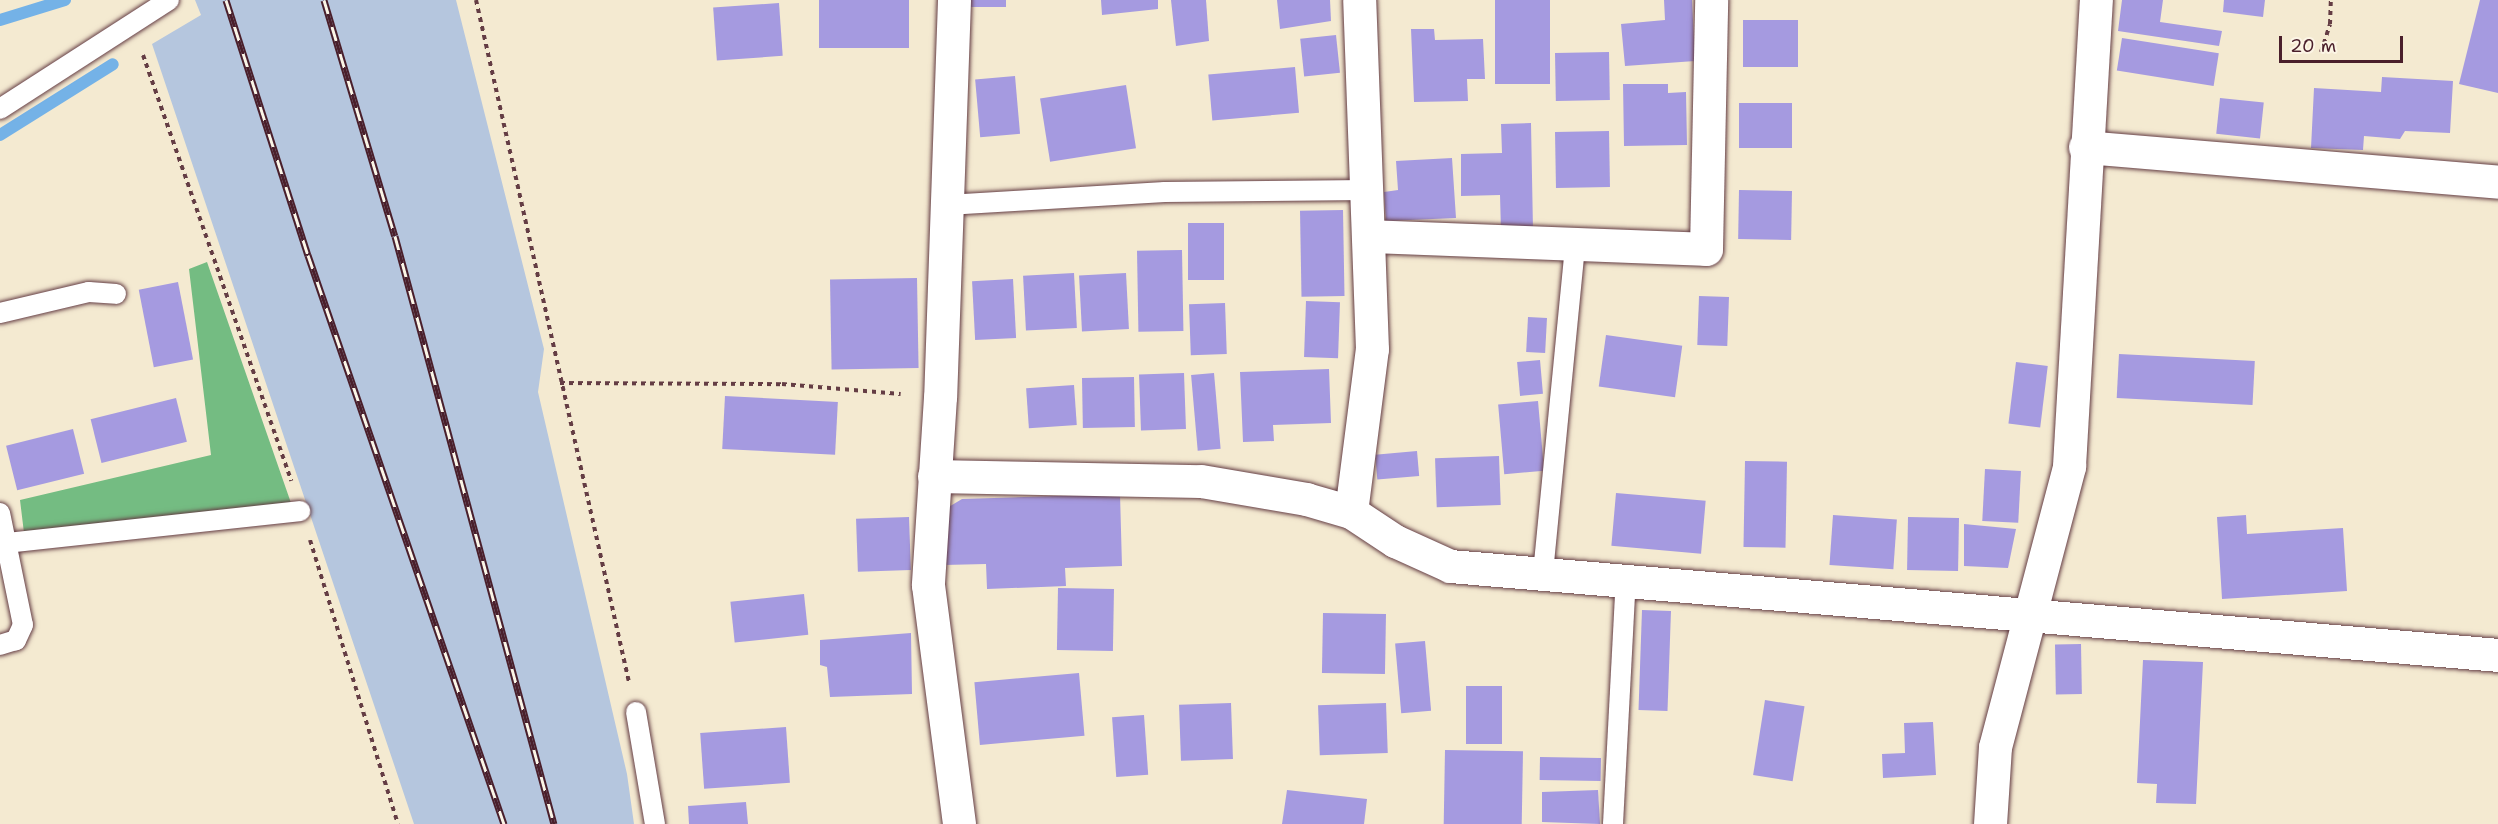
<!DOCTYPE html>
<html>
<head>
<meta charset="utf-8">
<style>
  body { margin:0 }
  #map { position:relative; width:2498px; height:824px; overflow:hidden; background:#f4ead1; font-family:"Shantell Sans",sans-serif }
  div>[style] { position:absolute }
  .industrial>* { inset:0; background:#b5c6de }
  .forest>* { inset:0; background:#74bc82 }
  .stream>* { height:12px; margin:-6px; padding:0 6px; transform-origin:6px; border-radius:6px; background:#74b2e7 }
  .building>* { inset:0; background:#a59ae0; transform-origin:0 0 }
  .path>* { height:4px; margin-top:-2px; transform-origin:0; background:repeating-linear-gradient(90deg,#643d44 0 4.5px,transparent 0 9px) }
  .roads { filter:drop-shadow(0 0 2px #643d44) drop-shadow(0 0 2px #643d44) }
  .lane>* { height:20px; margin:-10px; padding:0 10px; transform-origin:10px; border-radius:10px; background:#fff }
  .street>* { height:33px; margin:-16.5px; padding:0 16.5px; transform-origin:16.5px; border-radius:16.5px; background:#fff }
  .rail>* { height:7px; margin-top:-3.5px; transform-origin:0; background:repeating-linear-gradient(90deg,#fcf5e5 0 14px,#4a1f2b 0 28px); box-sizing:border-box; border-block:2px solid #4a1f2b }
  span { translate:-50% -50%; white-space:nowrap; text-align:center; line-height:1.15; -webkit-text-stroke:5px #fcf5e5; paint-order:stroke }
  .scale { position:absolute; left:2279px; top:36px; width:124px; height:27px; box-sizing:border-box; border:3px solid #4a1f2b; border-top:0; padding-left:8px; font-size:18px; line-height:21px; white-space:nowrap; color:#4a1f2b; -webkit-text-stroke:4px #fcf5e5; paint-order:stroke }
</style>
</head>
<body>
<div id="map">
  <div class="industrial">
    <i style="clip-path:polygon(195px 0,456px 0,544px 349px,538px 392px,627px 774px,634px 824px,414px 824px,152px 44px,201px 15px)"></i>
  </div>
  <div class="forest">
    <i style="clip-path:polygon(207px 262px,291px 503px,24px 533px,20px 500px,211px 455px,189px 269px)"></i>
  </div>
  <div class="stream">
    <i style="left:0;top:20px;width:68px;rotate:-17.1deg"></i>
    <i style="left:0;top:135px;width:133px;rotate:-32.1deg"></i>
  </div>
  <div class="building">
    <i style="left:819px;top:0;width:90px;height:48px"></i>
    <i style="left:970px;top:0;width:36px;height:7px"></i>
    <i style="clip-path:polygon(1101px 0,1158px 0,1158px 9px,1102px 15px)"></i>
    <i style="clip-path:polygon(1171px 0,1206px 0,1209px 41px,1176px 46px)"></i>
    <i style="clip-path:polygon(1277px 0,1330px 0,1331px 21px,1280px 29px)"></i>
    <i style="left:1495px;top:0;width:55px;height:84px"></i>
    <i style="clip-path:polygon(1664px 0,1692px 0,1695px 61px,1625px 66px,1621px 24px,1665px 20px)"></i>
    <i style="clip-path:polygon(2122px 0,2163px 0,2160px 22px,2222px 31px,2219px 46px,2118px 31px)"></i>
    <i style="clip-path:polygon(2224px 0,2265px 0,2263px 17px,2223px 12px)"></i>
    <i style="clip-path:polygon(2480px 0,2498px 0,2498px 93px,2459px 84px)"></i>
    <i style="left:779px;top:3px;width:53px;height:66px;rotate:86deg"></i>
    <i style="left:1743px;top:20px;width:55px;height:47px"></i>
    <i style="clip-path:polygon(1411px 29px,1434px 29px,1435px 40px,1483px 39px,1485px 79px,1467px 79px,1468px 101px,1414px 102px)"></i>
    <i style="left:1336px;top:35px;width:38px;height:36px;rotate:84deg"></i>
    <i style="left:2122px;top:38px;width:98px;height:33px;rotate:9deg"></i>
    <i style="left:1609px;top:52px;width:48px;height:54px;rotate:89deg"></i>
    <i style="left:1295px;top:67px;width:46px;height:87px;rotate:85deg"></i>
    <i style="left:1015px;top:76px;width:58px;height:40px;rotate:85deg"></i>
    <i style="clip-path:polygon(2382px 77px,2453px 81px,2450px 133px,2405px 131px,2400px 139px,2364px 136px,2363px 150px,2311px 148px,2314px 88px,2381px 92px)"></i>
    <i style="clip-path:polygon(1623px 84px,1668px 84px,1668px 93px,1686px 92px,1687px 145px,1624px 146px)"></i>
    <i style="left:1126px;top:85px;width:64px;height:87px;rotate:81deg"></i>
    <i style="left:2220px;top:98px;width:44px;height:36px;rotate:6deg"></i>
    <i style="left:1739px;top:103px;width:53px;height:45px"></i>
    <i style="clip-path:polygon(1531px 123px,1533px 230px,1501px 231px,1500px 195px,1461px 196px,1461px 154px,1502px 153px,1501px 124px)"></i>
    <i style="left:1609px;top:131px;width:56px;height:54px;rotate:89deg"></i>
    <i style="clip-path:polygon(1452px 158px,1456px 218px,1386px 221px,1384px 192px,1398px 190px,1396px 161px)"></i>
    <i style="left:1739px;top:190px;width:53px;height:49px;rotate:1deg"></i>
    <i style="left:1343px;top:210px;width:86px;height:43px;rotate:89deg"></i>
    <i style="left:1188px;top:223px;width:36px;height:57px"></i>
    <i style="left:1182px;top:250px;width:81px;height:45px;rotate:89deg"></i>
    <i style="left:1074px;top:273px;width:55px;height:51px;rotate:87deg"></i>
    <i style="left:1126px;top:273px;width:56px;height:47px;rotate:87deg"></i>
    <i style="left:917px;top:278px;width:90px;height:87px;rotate:89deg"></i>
    <i style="left:1013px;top:279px;width:59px;height:41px;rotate:87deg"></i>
    <i style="left:178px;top:282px;width:79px;height:40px;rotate:79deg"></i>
    <i style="left:1699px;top:296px;width:30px;height:49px;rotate:2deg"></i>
    <i style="left:1306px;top:301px;width:34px;height:56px;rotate:2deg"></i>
    <i style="left:1225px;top:303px;width:51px;height:36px;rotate:88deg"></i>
    <i style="left:1528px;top:317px;width:19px;height:35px;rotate:3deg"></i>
    <i style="left:1606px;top:335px;width:77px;height:52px;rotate:8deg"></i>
    <i style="left:2119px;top:354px;width:136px;height:44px;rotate:3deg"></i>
    <i style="left:1540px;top:360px;width:34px;height:23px;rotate:85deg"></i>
    <i style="left:2016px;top:362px;width:32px;height:62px;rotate:7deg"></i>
    <i style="clip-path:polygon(1329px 369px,1331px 423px,1273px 425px,1274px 441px,1243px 442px,1240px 372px)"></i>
    <i style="left:1184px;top:373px;width:56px;height:45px;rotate:88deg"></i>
    <i style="left:1214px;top:373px;width:76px;height:23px;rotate:85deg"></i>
    <i style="left:1134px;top:377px;width:50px;height:52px;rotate:89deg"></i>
    <i style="left:1074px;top:385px;width:40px;height:48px;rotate:86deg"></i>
    <i style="left:725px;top:396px;width:113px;height:53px;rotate:3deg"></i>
    <i style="left:176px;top:398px;width:45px;height:88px;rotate:76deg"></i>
    <i style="left:1538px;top:401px;width:70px;height:40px;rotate:85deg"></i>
    <i style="left:73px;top:429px;width:46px;height:69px;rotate:76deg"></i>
    <i style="left:1417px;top:451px;width:25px;height:42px;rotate:85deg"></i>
    <i style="left:1499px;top:456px;width:49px;height:64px;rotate:88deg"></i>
    <i style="left:1745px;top:461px;width:42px;height:86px;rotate:1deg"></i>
    <i style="left:1985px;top:469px;width:36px;height:52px;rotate:3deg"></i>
    <i style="left:1616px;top:493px;width:90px;height:53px;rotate:5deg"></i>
    <i style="clip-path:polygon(1120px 494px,1122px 566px,1065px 568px,1066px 586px,987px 589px,986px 564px,944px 565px,942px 511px,962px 499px)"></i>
    <i style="left:1833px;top:515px;width:64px;height:50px;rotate:4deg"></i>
    <i style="clip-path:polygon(2246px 515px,2247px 534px,2343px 528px,2347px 591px,2222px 599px,2217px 517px)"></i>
    <i style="left:909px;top:517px;width:53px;height:53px;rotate:88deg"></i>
    <i style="left:1908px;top:517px;width:51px;height:53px;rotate:1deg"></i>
    <i style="clip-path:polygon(1964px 524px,2016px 529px,2008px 568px,1964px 566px)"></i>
    <i style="left:1058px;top:588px;width:56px;height:62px;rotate:1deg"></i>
    <i style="left:804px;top:594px;width:41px;height:74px;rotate:84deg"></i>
    <i style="left:1642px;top:610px;width:29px;height:100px;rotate:2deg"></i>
    <i style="left:1323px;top:613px;width:63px;height:60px;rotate:1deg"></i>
    <i style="clip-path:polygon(911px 633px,912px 694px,830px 697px,827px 667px,820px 665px,820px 640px)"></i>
    <i style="left:1425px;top:641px;width:70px;height:30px;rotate:85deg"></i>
    <i style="left:2081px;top:644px;width:50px;height:26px;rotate:89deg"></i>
    <i style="clip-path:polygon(2143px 660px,2203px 662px,2196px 804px,2156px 803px,2157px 784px,2137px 783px)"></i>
    <i style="left:1079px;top:673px;width:63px;height:105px;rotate:85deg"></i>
    <i style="left:1466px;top:686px;width:36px;height:58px"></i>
    <i style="left:1765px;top:700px;width:40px;height:76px;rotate:9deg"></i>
    <i style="left:1231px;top:703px;width:56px;height:52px;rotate:88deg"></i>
    <i style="left:1386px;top:703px;width:50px;height:68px;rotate:88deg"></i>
    <i style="left:1144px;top:715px;width:60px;height:32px;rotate:86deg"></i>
    <i style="clip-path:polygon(1933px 722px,1936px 775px,1883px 778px,1882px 754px,1905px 753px,1904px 723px)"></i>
    <i style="left:786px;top:727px;width:56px;height:86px;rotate:86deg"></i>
    <i style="left:1445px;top:750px;width:78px;height:74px;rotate:1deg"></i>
    <i style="left:1540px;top:757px;width:61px;height:23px;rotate:1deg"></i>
    <i style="clip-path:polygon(1287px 790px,1367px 799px,1364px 824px,1282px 824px)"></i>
    <i style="clip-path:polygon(1598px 790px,1600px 824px,1542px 822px,1542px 792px)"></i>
    <i style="clip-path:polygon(746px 802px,748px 824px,689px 824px,688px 806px)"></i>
  </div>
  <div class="path">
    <i style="left:476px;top:0;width:699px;rotate:77.36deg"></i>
    <i style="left:2321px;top:52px;width:29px;rotate:-72deg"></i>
    <i style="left:2330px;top:24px;width:24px;rotate:-88deg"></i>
    <i style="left:143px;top:55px;width:451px;rotate:70.8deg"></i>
    <i style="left:560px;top:383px;width:222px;rotate:0.3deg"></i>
    <i style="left:782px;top:384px;width:119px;rotate:4.8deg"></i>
    <i style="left:310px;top:540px;width:297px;rotate:72.8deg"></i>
  </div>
  <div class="roads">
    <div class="lane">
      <i style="left:0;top:109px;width:201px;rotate:-32.8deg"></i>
      <i style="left:947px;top:205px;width:218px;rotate:-3.4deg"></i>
      <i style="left:1165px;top:192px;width:202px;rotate:-0.6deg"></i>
      <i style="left:0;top:313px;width:91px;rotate:-13.3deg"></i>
      <i style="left:89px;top:292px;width:27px;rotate:4deg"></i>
      <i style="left:0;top:513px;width:114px;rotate:78.4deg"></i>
      <i style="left:23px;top:625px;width:17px;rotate:115deg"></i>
      <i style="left:16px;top:640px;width:17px;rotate:163deg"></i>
      <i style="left:6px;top:543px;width:296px;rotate:-6.2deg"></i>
      <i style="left:1543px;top:573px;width:331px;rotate:-84.4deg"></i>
      <i style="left:636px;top:712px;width:114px;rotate:80.4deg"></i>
      <i style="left:1613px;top:824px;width:244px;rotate:-87deg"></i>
    </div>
    <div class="street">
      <i style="left:954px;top:0;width:397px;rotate:92deg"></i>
      <i style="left:940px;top:397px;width:188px;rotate:93.7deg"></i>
      <i style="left:928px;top:585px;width:241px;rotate:82.6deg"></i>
      <i style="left:2085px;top:147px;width:414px;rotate:4.8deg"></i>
      <i style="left:1369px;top:236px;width:337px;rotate:2.2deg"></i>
      <i style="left:1706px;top:249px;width:249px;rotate:-88.8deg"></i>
      <i style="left:934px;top:476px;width:267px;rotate:1.1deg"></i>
      <i style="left:1201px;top:481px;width:107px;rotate:9.7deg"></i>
      <i style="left:1306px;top:499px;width:47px;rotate:16.1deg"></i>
      <i style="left:1351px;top:512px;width:53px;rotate:33.4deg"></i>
      <i style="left:1395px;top:541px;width:60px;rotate:24.4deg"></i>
      <i style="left:1450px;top:566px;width:1052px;rotate:4.85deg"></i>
      <i style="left:1351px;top:512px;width:164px;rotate:-82.7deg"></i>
      <i style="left:1372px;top:349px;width:349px;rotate:-92.1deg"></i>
      <i style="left:1990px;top:824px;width:77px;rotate:-86.3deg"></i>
      <i style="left:1995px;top:747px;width:291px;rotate:-75.2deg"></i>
      <i style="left:2069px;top:466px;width:467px;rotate:-86.7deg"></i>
    </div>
  </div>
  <div class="rail">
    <i style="left:226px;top:0;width:268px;rotate:72.2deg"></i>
    <i style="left:308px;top:255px;width:602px;rotate:70.99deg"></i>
    <i style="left:324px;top:0;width:246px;rotate:73.3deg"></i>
    <i style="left:395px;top:236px;width:609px;rotate:74.87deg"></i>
  </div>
  <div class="scale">20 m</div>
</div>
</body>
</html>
